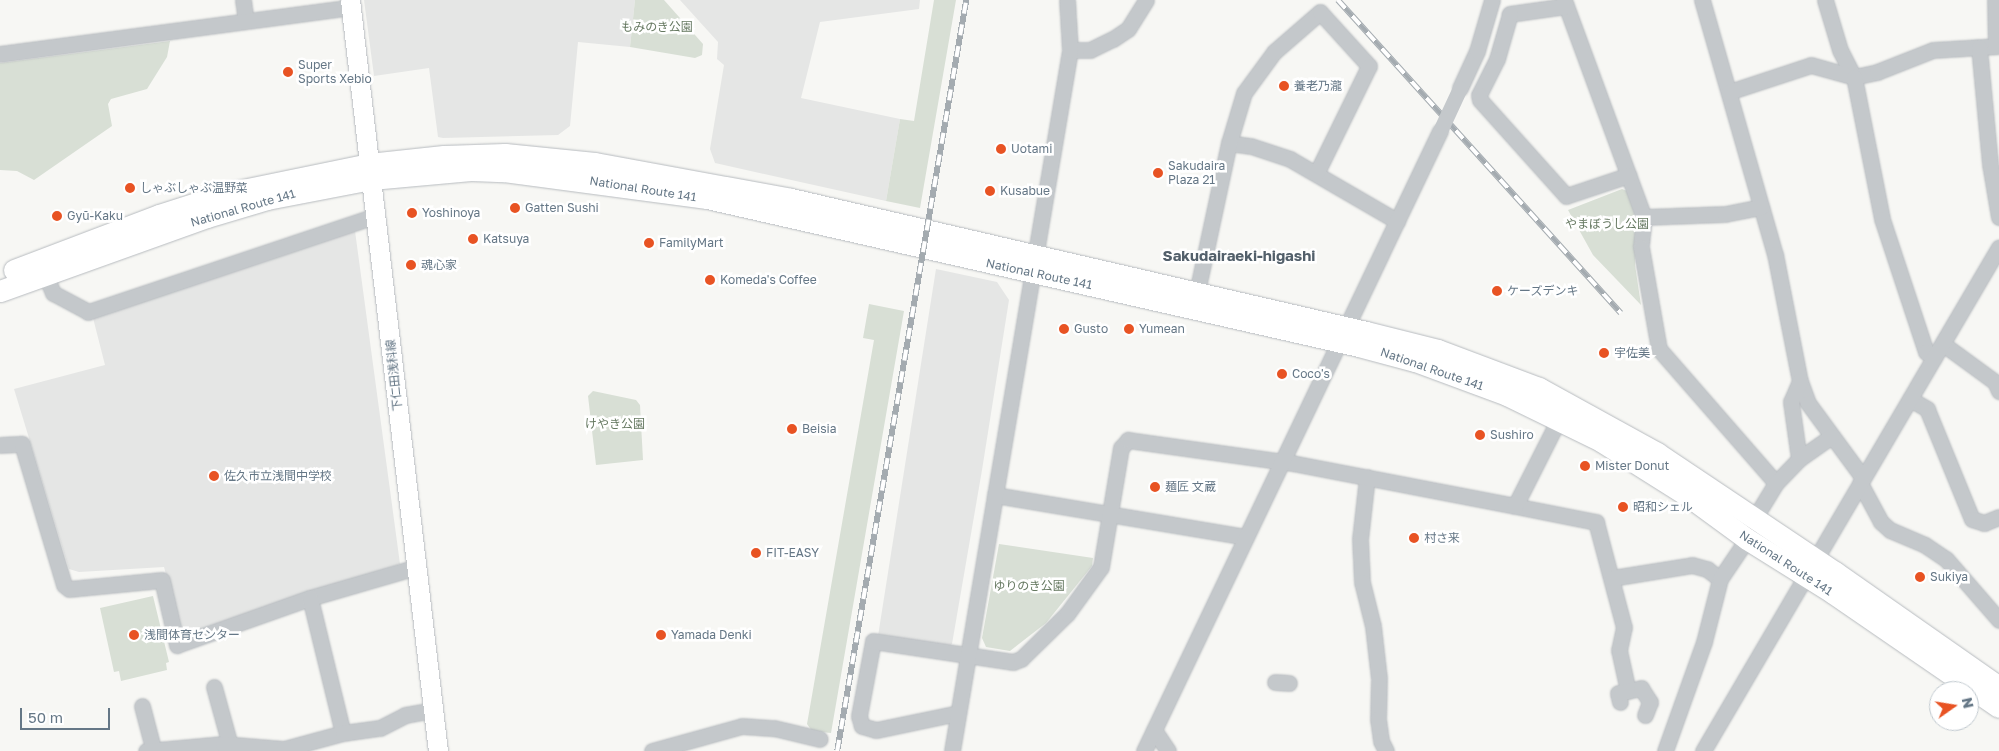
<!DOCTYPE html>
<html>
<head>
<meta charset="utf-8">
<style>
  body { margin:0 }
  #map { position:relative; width:1999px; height:751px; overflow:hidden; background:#f7f7f4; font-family:"Golos Text","Noto Sans JP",sans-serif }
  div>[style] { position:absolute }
  .built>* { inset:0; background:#e5e6e5 }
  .green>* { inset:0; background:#d8dfd5 }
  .roads { filter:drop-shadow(0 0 1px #b7bbbf) drop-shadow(0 0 1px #b7bbbf) }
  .minor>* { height:15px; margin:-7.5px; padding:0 7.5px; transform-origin:7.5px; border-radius:7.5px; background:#c4c8cb }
  .major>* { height:19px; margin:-9.5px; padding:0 9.5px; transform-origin:9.5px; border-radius:9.5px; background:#fff }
  .highway>* { height:21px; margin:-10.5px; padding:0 10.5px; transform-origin:10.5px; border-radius:10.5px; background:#fff }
  .rail>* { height:5.5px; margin-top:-2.75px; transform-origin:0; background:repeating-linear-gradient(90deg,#fff 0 11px,#a4abb0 0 22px); box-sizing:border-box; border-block:1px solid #a4abb0 }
  .minor-bridge>* { height:15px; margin:-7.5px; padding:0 7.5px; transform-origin:7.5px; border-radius:7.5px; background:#c4c8cb }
  .dots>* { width:14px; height:14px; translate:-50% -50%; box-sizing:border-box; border:2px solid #fff; border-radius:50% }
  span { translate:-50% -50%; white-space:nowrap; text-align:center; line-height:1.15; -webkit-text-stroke:5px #fff; paint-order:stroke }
  .park-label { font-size:12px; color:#657860 }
  .poi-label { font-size:12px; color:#657786 }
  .left { translate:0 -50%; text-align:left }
  .street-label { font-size:12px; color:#657786 }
  .quarter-label { font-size:15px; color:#53606b; font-weight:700 }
  .north { position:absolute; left:1929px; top:681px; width:50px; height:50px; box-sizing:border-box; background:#fff; border:1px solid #c1c9cf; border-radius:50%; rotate:77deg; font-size:14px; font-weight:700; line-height:20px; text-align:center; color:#657786 }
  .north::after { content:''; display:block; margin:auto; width:18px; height:22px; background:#e85323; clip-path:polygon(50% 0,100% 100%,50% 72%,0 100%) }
  .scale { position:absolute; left:20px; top:708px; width:90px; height:22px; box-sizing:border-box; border:2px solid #657786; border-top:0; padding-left:6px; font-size:15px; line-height:18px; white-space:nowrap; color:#657786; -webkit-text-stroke:4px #fff; paint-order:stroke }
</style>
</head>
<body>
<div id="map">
  <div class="built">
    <i style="clip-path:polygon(364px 0,635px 0,630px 47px,578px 42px,570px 126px,558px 135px,443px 138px,438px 137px,429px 68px,374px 76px)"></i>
    <i style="clip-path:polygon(680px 0,920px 0,919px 9px,820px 22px,801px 98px,900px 119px,886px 201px,715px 163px,710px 149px,724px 65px,717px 59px,718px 42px)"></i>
    <i style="clip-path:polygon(350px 229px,355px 231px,400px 564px,183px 636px,164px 567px,79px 572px,69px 569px,14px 389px,105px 365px,93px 318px)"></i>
    <i style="clip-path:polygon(936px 269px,997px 282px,1009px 300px,982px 470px,952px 644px,949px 646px,878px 636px)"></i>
  </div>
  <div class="green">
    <i style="clip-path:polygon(635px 0,664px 0,703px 44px,702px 55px,695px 58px,630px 47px)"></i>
    <i style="clip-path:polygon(934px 0,956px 0,920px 208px,886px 201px,900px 119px,914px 121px)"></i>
    <i style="clip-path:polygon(170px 41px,167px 57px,147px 89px,111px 99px,108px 104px,112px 126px,34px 180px,17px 171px,0 170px,0 63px)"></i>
    <i style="clip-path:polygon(1622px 189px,1627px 191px,1636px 217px,1635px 265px,1641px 305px,1593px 255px,1568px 210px)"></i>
    <i style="clip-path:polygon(869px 304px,904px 311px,831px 733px,812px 731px,807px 724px,874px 340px,863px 338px)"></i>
    <i style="clip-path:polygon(593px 391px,636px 400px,640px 405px,643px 460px,596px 465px,588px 396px)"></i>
    <i style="clip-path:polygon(999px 544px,1093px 558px,1092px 566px,1046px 623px,1010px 651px,986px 647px,982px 638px)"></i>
    <i style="clip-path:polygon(153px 596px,169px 662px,166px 663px,167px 670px,121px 681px,119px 671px,114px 672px,100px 608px)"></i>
  </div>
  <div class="roads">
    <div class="minor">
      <i style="left:243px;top:0;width:21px;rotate:82deg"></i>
      <i style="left:1564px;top:0;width:231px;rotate:69.8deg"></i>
      <i style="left:1644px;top:217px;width:30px;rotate:96deg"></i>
      <i style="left:1641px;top:247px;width:104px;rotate:80deg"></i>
      <i style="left:1659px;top:349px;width:178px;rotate:48.9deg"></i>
      <i style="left:1776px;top:483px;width:42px;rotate:121.4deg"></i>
      <i style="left:1702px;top:0;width:264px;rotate:74deg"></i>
      <i style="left:1775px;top:254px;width:129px;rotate:78.9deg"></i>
      <i style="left:1800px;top:381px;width:23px;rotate:70deg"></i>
      <i style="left:1808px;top:403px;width:93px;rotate:53.7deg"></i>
      <i style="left:1825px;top:0;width:52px;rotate:73.3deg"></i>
      <i style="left:1840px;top:50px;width:30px;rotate:63deg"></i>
      <i style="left:1854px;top:77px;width:24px;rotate:-12deg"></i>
      <i style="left:1877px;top:72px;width:60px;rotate:-21.4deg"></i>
      <i style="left:1933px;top:50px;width:66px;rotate:-3.5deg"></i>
      <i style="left:1995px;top:0;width:46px;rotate:88.8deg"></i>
      <i style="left:1566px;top:6px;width:57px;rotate:171.9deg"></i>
      <i style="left:1510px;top:14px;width:47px;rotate:106.1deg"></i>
      <i style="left:1497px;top:59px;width:40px;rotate:116.6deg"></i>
      <i style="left:1479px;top:95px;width:5px;rotate:79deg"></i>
      <i style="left:1480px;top:100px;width:129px;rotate:48.1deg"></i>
      <i style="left:1566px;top:196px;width:66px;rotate:-18.4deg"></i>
      <i style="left:1979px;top:47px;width:118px;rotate:84.6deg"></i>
      <i style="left:1990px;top:164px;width:54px;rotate:80.4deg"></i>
      <i style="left:1070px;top:50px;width:20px"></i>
      <i style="left:1090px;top:50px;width:25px;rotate:-26deg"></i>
      <i style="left:1113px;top:39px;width:18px;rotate:-34deg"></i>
      <i style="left:1128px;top:29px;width:34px;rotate:-58deg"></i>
      <i style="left:0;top:54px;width:353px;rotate:-7.6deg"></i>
      <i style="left:1460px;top:88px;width:41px;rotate:-65.3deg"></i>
      <i style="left:1477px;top:51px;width:53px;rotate:-73.6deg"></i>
      <i style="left:1729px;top:92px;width:86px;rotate:-18.2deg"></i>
      <i style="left:1811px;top:65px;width:45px;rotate:15.6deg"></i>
      <i style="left:1854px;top:77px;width:145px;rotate:78.8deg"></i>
      <i style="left:1882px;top:219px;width:140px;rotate:71.7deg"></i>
      <i style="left:1926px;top:352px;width:10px;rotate:37deg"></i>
      <i style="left:1229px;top:143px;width:22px;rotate:8deg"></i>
      <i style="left:1251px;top:146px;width:41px;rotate:18.4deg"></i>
      <i style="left:1290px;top:159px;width:124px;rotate:30.1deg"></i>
      <i style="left:1644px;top:217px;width:81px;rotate:-2.1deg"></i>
      <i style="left:1725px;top:214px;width:37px;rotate:-11deg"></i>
      <i style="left:45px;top:274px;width:21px;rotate:67deg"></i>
      <i style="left:53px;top:293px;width:40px;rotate:28deg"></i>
      <i style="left:88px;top:312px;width:303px;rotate:-18.5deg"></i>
      <i style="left:1197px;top:292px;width:152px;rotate:-77.9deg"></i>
      <i style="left:1229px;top:143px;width:52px;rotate:-73.3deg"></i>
      <i style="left:1244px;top:93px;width:51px;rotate:-53.8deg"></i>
      <i style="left:1274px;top:52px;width:61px;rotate:-41deg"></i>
      <i style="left:1320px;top:12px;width:73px;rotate:47.8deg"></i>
      <i style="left:1369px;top:66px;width:120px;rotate:116.1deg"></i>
      <i style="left:1943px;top:344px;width:64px;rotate:36.2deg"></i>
      <i style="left:1995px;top:382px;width:10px;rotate:66deg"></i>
      <i style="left:1910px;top:399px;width:20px;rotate:30deg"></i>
      <i style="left:1927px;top:409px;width:119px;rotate:67.8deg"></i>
      <i style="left:1972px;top:519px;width:13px;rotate:18deg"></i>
      <i style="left:1984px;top:523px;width:16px;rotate:-22deg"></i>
      <i style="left:0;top:445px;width:22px;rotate:-3deg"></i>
      <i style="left:22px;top:444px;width:147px;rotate:73.4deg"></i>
      <i style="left:64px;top:585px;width:6px;rotate:39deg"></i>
      <i style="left:69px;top:589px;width:93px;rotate:-5.5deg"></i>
      <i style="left:162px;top:580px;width:67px;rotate:77deg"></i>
      <i style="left:177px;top:645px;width:141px;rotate:-19.5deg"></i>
      <i style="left:310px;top:598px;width:111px;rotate:-16.2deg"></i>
      <i style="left:1799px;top:459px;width:58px;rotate:-98deg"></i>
      <i style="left:1791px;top:402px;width:23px;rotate:-67deg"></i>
      <i style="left:1367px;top:477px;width:62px;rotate:96.4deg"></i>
      <i style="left:1360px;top:539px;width:43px;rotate:87.3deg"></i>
      <i style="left:1362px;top:582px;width:45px;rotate:76deg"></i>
      <i style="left:1373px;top:626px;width:53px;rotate:83.5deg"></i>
      <i style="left:1379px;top:679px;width:40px;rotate:91.4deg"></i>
      <i style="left:1378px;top:719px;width:22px;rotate:82deg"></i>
      <i style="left:1381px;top:741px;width:11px;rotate:63deg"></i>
      <i style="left:1776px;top:483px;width:33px;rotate:-46deg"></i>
      <i style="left:1799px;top:459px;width:39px;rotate:-35deg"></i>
      <i style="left:1860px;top:483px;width:44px;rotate:61.7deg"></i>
      <i style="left:1881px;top:522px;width:12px;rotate:42deg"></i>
      <i style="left:1890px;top:530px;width:38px;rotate:23deg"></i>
      <i style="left:1925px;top:545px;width:25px;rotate:34deg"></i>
      <i style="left:1946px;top:559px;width:81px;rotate:49deg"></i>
      <i style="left:995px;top:495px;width:254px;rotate:9.5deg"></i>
      <i style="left:1515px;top:506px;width:83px;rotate:11.2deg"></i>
      <i style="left:1596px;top:522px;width:109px;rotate:75.1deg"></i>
      <i style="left:1624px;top:627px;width:24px;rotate:102deg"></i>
      <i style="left:1619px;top:650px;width:42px;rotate:77.6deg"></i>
      <i style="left:1612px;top:578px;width:81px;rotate:-9.2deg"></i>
      <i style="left:1692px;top:565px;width:16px;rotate:15deg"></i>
      <i style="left:1707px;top:569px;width:16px;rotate:38deg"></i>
      <i style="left:310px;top:598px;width:139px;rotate:76.3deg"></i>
      <i style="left:1275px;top:682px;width:14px;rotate:4deg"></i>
      <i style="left:214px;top:687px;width:60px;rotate:74.6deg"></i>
      <i style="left:1620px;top:702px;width:9px;rotate:-103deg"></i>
      <i style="left:1618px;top:693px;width:24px;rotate:-12deg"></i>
      <i style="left:1641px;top:688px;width:17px;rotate:57deg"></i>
      <i style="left:1650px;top:702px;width:14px;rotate:111deg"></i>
      <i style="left:142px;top:706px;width:43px;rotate:75.3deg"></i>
      <i style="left:958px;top:713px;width:84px;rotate:168.3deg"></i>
      <i style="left:876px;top:730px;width:15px;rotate:-164deg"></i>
      <i style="left:862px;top:726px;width:10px;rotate:-107deg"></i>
      <i style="left:859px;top:716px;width:76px;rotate:-79.4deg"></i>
      <i style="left:873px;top:641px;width:142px;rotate:8.5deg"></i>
      <i style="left:1013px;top:662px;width:9px;rotate:-21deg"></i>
      <i style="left:1021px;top:659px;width:64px;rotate:-44.4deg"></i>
      <i style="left:1067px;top:614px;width:58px;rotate:-54.1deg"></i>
      <i style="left:1101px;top:567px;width:121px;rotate:-80.5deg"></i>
      <i style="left:1121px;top:448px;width:11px;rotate:-49deg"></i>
      <i style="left:1128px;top:440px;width:166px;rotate:8deg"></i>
      <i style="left:1292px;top:463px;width:227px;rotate:10.9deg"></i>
      <i style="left:1515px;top:506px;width:97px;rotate:-63.2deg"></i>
      <i style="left:1154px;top:730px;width:25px;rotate:56deg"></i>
      <i style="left:146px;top:751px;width:77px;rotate:-5.2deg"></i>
      <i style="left:223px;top:744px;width:61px;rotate:4.7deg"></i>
      <i style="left:284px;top:749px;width:61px;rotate:-15.2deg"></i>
      <i style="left:343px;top:733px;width:37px;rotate:-8deg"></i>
      <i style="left:380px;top:728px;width:28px;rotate:-27deg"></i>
      <i style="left:405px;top:715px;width:28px;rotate:-10deg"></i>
      <i style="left:652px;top:751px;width:93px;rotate:-15.5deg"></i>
      <i style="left:742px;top:726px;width:32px;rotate:4deg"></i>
      <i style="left:774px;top:728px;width:47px;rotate:13.4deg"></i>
      <i style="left:952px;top:751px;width:711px;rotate:-80.44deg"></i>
      <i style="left:1070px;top:50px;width:50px;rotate:-93.4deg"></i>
      <i style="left:1144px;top:751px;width:687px;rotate:-64.48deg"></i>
      <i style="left:1665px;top:751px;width:116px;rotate:-70.3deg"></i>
      <i style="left:1704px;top:642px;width:65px;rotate:-75.7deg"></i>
      <i style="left:1720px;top:579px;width:48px;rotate:-56deg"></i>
      <i style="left:1703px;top:751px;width:584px;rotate:-59.57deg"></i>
    </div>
    <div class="major">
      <i style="left:350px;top:0;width:756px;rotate:83.32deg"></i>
    </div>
    <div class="highway">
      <i style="left:14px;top:270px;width:155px;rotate:-20.8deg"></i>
      <i style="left:159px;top:215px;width:72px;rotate:-17.7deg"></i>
      <i style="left:228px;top:193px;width:144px;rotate:-11.6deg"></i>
      <i style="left:369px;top:164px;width:75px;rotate:-6.1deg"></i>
      <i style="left:444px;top:156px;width:61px;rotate:-1.9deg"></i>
      <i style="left:505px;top:154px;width:90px;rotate:5.7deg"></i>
      <i style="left:595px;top:163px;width:199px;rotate:10.4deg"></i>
      <i style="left:791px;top:199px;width:590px;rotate:13.02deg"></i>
      <i style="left:1366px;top:332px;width:74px;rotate:14deg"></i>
      <i style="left:1438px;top:350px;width:108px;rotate:20.6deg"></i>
      <i style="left:1539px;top:388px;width:135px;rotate:28.8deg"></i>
      <i style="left:1657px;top:453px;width:214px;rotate:33.8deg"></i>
      <i style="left:1835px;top:572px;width:200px;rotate:35deg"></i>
      <i style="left:0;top:291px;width:220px;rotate:-19.7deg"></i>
      <i style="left:207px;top:217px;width:63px;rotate:-16.7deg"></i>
      <i style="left:267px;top:199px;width:106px;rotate:-10.9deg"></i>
      <i style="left:371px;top:179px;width:100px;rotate:-5.1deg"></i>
      <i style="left:471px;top:170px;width:33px;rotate:2deg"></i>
      <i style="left:504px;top:171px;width:205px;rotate:7.6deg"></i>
      <i style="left:707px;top:198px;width:669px;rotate:12.79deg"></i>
      <i style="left:1359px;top:346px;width:58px;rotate:15deg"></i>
      <i style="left:1415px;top:361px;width:98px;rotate:20.3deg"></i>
      <i style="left:1507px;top:395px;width:105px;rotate:26.1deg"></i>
      <i style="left:1601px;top:441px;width:107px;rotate:32.3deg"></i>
      <i style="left:1691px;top:498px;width:69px;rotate:36.2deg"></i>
      <i style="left:1747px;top:539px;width:102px;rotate:32.1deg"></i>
      <i style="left:1833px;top:593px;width:201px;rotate:34.5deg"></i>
    </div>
  </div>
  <div class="rail">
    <i style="left:1338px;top:0;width:422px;rotate:47.9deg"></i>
    <i style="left:837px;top:751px;width:762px;rotate:-80.25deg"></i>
  </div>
  <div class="minor-bridge">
    <i style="left:1440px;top:131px;width:47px;rotate:-65.1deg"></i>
  </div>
  <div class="dots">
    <i style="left:288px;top:72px;background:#e85323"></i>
    <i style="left:1284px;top:86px;background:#e85323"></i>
    <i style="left:1001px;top:149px;background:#e85323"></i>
    <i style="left:1158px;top:173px;background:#e85323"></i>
    <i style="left:130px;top:188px;background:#e85323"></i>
    <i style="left:990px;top:191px;background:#e85323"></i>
    <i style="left:515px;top:208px;background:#e85323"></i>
    <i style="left:412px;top:213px;background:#e85323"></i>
    <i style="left:57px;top:216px;background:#e85323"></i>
    <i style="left:473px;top:239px;background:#e85323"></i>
    <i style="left:649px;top:243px;background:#e85323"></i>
    <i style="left:411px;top:265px;background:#e85323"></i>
    <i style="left:710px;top:280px;background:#e85323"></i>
    <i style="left:1497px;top:291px;background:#e85323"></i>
    <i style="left:1064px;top:329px;background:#e85323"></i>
    <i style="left:1129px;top:329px;background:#e85323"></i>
    <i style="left:1604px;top:353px;background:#e85323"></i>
    <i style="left:1282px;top:374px;background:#e85323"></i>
    <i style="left:792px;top:429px;background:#e85323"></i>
    <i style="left:1480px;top:435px;background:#e85323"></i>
    <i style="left:1585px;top:466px;background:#e85323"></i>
    <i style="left:214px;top:476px;background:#e85323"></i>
    <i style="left:1155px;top:487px;background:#e85323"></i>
    <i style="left:1623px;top:507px;background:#e85323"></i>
    <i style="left:1414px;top:538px;background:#e85323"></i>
    <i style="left:756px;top:553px;background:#e85323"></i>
    <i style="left:1920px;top:577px;background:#e85323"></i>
    <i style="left:134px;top:635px;background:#e85323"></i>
    <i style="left:661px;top:635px;background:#e85323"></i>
  </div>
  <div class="park-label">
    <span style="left:657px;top:27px">もみのき公園</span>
    <span style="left:1607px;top:224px">やまぼうし公園</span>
    <span style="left:615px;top:424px">けやき公園</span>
    <span style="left:1029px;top:586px">ゆりのき公園</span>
  </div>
  <div class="poi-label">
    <span class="left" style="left:298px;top:72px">Super<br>Sports Xebio</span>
    <span class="left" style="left:1294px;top:86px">養老乃瀧</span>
    <span class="left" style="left:1011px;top:149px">Uotami</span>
    <span class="left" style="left:1168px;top:173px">Sakudaira<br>Plaza 21</span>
    <span class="left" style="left:140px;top:188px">しゃぶしゃぶ温野菜</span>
    <span class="left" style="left:1000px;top:191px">Kusabue</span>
    <span class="left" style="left:525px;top:208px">Gatten Sushi</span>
    <span class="left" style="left:422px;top:213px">Yoshinoya</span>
    <span class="left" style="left:67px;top:216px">Gyū-Kaku</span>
    <span class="left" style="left:483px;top:239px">Katsuya</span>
    <span class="left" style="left:659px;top:243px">FamilyMart</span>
    <span class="left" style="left:421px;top:265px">魂心家</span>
    <span class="left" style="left:720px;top:280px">Komeda's Coffee</span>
    <span class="left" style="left:1507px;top:291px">ケーズデンキ</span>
    <span class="left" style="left:1074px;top:329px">Gusto</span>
    <span class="left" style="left:1139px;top:329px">Yumean</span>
    <span class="left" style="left:1614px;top:353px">宇佐美</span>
    <span class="left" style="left:1292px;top:374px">Coco's</span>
    <span class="left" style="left:802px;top:429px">Beisia</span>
    <span class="left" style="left:1490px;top:435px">Sushiro</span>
    <span class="left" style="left:1595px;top:466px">Mister Donut</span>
    <span class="left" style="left:224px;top:476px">佐久市立浅間中学校</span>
    <span class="left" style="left:1165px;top:487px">麺匠 文蔵</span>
    <span class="left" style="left:1633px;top:507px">昭和シェル</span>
    <span class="left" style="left:1424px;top:538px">村さ来</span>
    <span class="left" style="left:766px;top:553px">FIT-EASY</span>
    <span class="left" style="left:1930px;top:577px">Sukiya</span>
    <span class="left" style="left:144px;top:635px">浅間体育センター</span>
    <span class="left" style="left:671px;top:635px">Yamada Denki</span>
  </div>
  <div class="street-label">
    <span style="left:643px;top:189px;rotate:9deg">National Route 141</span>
    <span style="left:243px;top:208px;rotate:-16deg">National Route 141</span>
    <span style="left:1039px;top:274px;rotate:12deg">National Route 141</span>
    <span style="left:1432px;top:369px;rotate:19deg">National Route 141</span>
    <span style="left:394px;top:375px;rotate:-96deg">下仁田浅科線</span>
    <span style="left:1786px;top:563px;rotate:33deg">National Route 141</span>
  </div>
  <div class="quarter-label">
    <span style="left:1239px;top:256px">Sakudairaeki-higashi</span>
  </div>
  <div class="north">N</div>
  <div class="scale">50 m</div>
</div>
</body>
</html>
